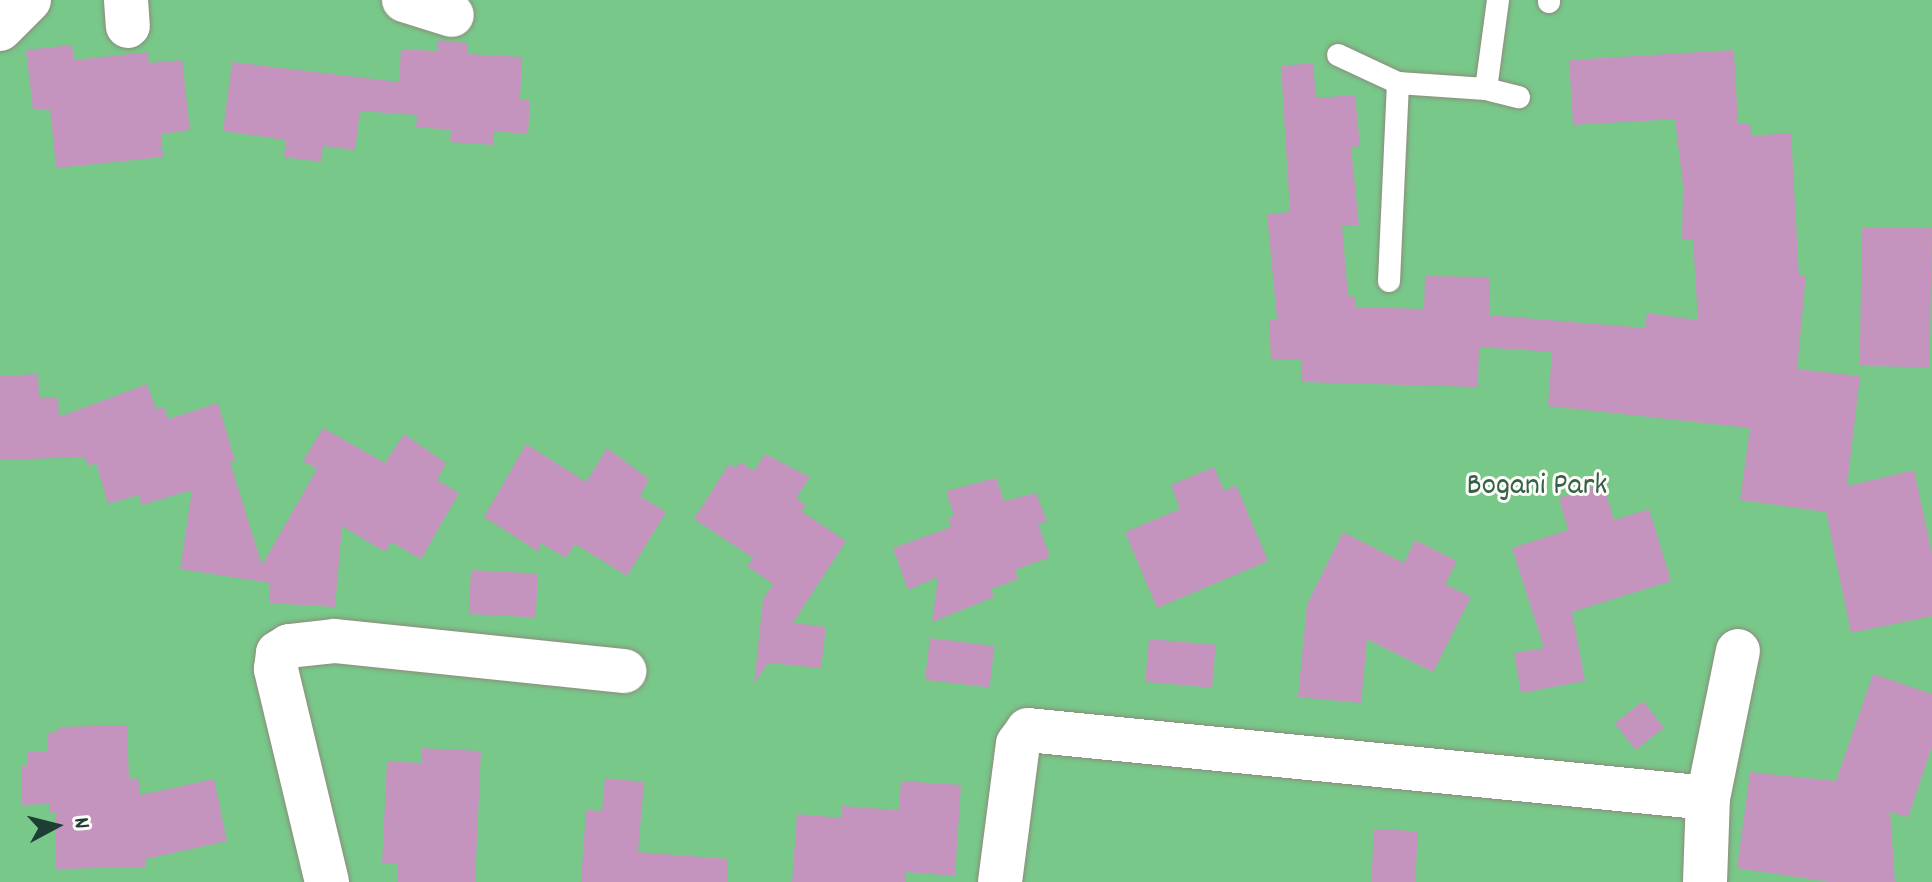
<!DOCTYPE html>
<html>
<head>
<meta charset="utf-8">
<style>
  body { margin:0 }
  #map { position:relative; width:1932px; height:882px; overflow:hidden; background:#f4ddc1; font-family:Dekko,sans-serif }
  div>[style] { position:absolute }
  .green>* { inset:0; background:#78c88a; transform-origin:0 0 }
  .building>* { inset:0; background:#c494be; transform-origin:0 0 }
  .roads { filter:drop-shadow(0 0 2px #8a8d7a) drop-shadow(0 0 2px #8a8d7a) }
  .lane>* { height:22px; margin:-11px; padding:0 11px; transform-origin:11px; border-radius:11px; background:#fff }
  .street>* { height:44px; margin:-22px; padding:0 22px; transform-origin:22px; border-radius:22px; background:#fff }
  span { translate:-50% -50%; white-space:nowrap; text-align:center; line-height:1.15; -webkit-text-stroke:6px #fdfcf7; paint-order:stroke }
  .park-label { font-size:32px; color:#35604a }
  .north { position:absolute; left:16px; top:786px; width:80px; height:80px; -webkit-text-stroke:6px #fdfcf7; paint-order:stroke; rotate:83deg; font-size:22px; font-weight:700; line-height:32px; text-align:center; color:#1f3d34 }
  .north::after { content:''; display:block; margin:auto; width:28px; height:36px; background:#1f3d34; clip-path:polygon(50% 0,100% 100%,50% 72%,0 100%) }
</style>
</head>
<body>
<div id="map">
  <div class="green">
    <i style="left:0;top:0;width:1932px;height:882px"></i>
  </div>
  <div class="building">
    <i style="clip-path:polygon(437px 40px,468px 43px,468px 54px,522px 57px,520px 99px,530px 100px,528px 134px,494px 131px,493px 145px,450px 142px,451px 130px,416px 127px,417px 115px,360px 111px,355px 150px,323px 146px,321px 162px,284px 157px,286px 140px,223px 131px,232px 62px,399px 82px,401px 49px,437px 51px)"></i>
    <i style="clip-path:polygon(72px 45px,74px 60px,148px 52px,149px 63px,182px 60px,190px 130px,161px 134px,163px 157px,56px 168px,50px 109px,33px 110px,26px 50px)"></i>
    <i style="clip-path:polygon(1734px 50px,1738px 124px,1750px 123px,1751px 136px,1791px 133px,1799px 276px,1806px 275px,1797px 369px,1860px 376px,1847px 486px,1914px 470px,1932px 554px,1932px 616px,1851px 633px,1826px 512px,1740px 500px,1750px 428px,1548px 406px,1552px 352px,1479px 347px,1478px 387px,1301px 382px,1301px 359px,1271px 360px,1269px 319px,1277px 319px,1267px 214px,1290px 212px,1281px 66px,1313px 63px,1316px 98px,1355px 95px,1360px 146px,1351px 147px,1359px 225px,1342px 226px,1348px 296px,1355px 297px,1355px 307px,1424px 309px,1425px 276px,1490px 277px,1489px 315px,1645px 328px,1647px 313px,1698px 320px,1693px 240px,1682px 240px,1683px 186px,1675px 119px,1573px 125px,1569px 60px)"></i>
    <i style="left:1862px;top:227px;width:70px;height:139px;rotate:1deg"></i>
    <i style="clip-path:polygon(38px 374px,39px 398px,58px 397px,59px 417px,147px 384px,156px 409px,164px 407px,168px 419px,218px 403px,235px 461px,230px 462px,262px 565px,317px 469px,303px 461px,323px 428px,385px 463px,404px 434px,446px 463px,437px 480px,459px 493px,421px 559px,391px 542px,385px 552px,342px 526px,335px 607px,269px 603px,270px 583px,180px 569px,192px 490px,142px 505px,139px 495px,108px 504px,96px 463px,88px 466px,85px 457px,0 460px,0 376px)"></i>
    <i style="clip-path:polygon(526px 444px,586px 482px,607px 448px,649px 479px,640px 496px,666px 512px,627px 576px,575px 544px,566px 558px,539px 542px,539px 552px,484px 517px)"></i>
    <i style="clip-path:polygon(765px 454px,810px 477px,796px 498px,806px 505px,801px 511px,846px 541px,793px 623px,826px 627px,821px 668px,768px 663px,754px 684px,763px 599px,773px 584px,747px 566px,753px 558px,694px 519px,729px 464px,736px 468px,740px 462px,754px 471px)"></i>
    <i style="clip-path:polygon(1214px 467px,1224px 491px,1236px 485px,1268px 561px,1157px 608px,1125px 532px,1180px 509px,1171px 485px)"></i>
    <i style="clip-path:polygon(996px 478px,1004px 501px,1036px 493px,1047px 521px,1038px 524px,1050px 557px,1015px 570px,1018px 579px,991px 589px,994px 597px,932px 622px,938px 577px,908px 590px,893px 548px,951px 527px,948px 518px,954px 516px,946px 491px)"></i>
    <i style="clip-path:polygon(1603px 484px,1614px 520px,1649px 509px,1671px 581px,1572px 612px,1585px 681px,1521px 693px,1514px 653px,1544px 648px,1512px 548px,1568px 530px,1559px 498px)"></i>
    <i style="clip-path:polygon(1343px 532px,1404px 563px,1415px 540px,1457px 561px,1445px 584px,1471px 597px,1433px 672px,1367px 639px,1361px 703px,1298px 697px,1307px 604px)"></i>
    <i style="left:471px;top:570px;width:67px;height:44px;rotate:3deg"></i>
    <i style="left:930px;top:638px;width:65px;height:42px;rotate:7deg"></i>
    <i style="left:1149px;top:639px;width:67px;height:43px;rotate:5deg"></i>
    <i style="clip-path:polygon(1873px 674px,1932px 694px,1932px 747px,1908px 817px,1890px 812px,1895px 882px,1830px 882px,1737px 868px,1750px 772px,1836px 781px)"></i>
    <i style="left:1643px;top:701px;width:34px;height:36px;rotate:52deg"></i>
    <i style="clip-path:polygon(127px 725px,129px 779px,138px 778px,140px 795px,214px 779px,227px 841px,146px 859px,146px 867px,56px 869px,55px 812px,49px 813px,49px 804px,22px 805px,22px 766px,27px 766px,27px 752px,47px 751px,47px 733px,58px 732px,58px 727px)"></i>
    <i style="clip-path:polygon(422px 748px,481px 751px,475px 882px,397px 882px,398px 864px,382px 863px,387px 761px,421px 763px)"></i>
    <i style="clip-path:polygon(605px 778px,644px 782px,638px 852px,728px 859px,727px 882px,581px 882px,586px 810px,602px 811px)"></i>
    <i style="clip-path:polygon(901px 781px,961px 785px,955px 876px,906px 872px,906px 882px,792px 882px,797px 814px,842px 818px,842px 806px,899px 810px)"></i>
    <i style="left:1374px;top:829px;width:44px;height:53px;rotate:3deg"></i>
  </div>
  <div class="roads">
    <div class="lane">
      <i style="left:1549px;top:2px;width:2px;rotate:-90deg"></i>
      <i style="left:1338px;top:55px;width:66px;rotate:25deg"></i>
      <i style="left:1398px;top:83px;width:88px;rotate:3.9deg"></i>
      <i style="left:1486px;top:89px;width:34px;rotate:14deg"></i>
      <i style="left:1486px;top:89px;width:90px;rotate:-82.3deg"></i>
      <i style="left:1389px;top:281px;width:198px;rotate:-87.4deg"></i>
    </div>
    <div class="street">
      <i style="left:126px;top:0;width:26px;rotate:86deg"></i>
      <i style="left:404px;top:0;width:50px;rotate:17.4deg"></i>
      <i style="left:0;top:29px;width:41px;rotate:-45deg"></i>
      <i style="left:327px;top:882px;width:219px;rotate:-103.5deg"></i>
      <i style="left:276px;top:669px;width:16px;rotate:-83deg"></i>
      <i style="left:278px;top:653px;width:13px;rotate:-32deg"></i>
      <i style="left:289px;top:646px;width:45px;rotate:-6.3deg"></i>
      <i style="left:334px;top:641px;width:292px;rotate:5.9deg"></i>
      <i style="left:1000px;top:882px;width:139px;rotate:-82.6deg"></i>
      <i style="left:1018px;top:744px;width:17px;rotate:-54deg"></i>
      <i style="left:1028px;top:730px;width:683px;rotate:5.71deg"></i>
      <i style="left:1705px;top:882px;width:84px;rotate:-88deg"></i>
      <i style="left:1708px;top:798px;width:150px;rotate:-78.5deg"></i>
    </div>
  </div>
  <div class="park-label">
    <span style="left:1537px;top:487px">Bogani Park</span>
  </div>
  <div class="north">N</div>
</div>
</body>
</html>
